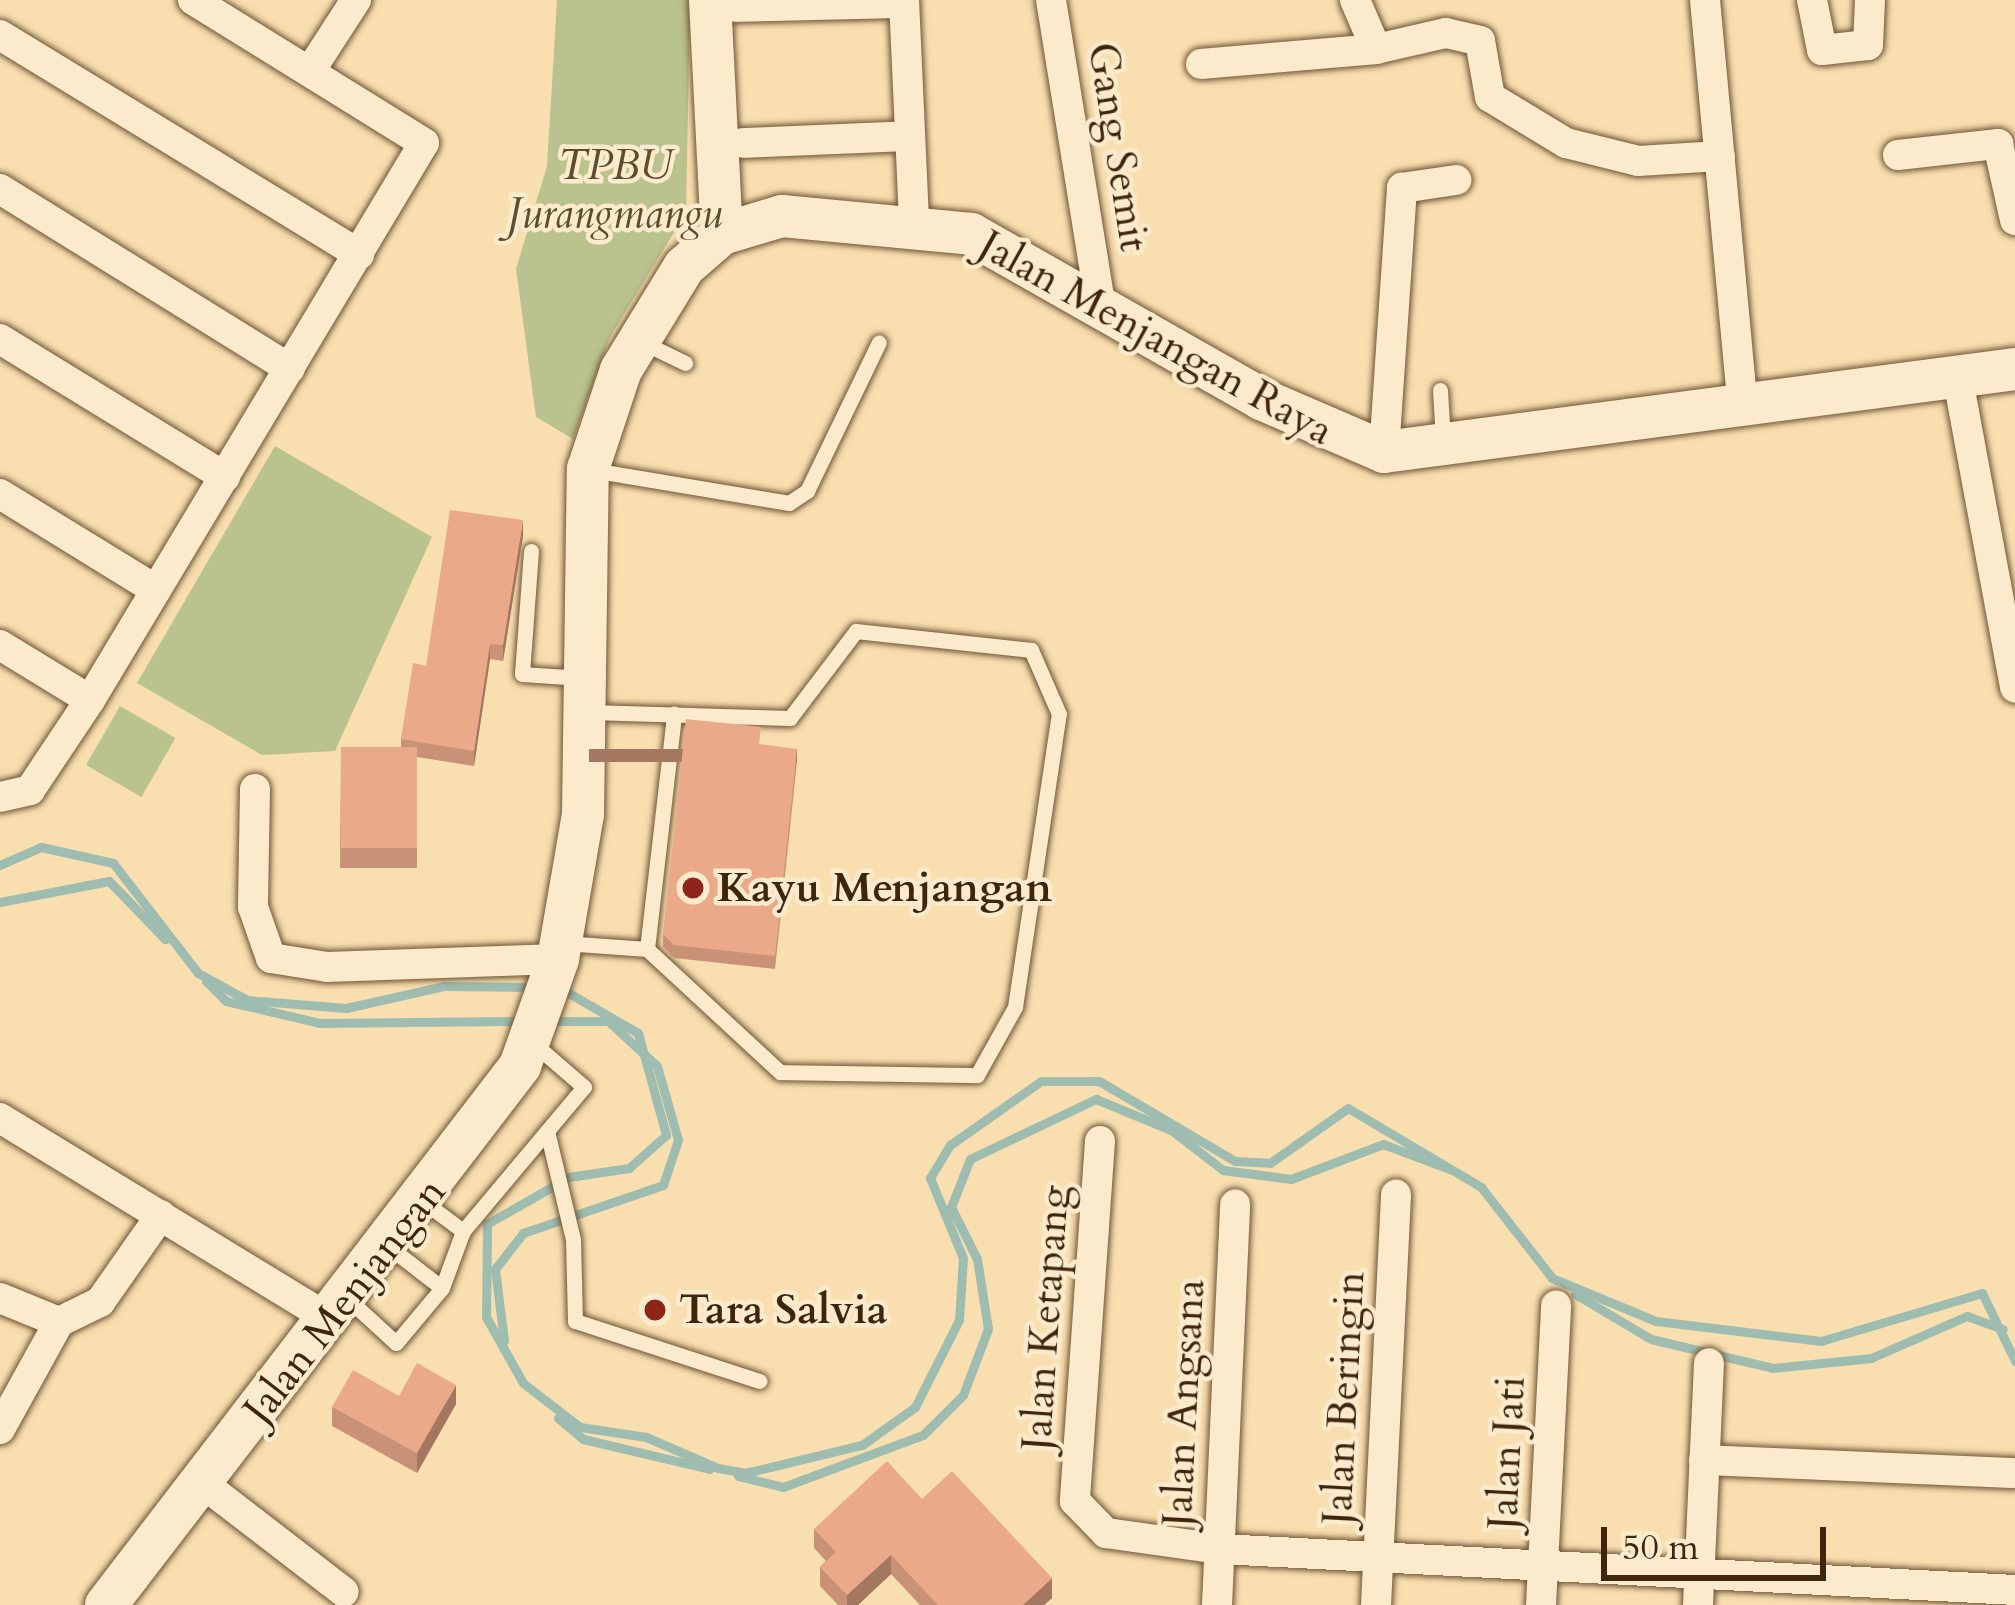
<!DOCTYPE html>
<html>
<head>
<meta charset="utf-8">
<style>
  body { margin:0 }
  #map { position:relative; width:2015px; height:1605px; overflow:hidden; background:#f9dfaf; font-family:Cardo,serif }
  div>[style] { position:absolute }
  .green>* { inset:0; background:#bac28d; transform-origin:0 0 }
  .stream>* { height:9px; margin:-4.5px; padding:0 4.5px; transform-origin:4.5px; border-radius:4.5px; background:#9ebcb0 }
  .roads { filter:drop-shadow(0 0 3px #6e5435) drop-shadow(0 0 3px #6e5435) }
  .lane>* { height:15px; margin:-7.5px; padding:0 7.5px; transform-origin:7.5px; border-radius:7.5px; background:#fbeacb }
  .street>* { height:30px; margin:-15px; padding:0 15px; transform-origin:15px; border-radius:15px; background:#fbeacb }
  .secondary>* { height:42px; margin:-21px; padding:0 21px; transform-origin:21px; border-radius:21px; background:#fbeacb }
  .wall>* { inset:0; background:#c99277 }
  .shaded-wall>* { inset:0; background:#a47761; transform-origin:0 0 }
  .building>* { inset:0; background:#eaaa8a; transform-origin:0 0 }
  .dots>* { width:33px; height:33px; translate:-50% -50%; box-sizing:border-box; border:6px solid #fbeacb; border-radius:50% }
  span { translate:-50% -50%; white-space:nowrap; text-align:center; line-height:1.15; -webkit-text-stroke:9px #fbeacb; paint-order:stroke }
  .street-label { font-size:42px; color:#3f250c }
  .park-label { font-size:42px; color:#5e4c2c; font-style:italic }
  .poi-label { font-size:42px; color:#3f250c; font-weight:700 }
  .left { translate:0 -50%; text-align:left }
  .scale { position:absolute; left:1601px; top:1527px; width:225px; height:54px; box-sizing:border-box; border:6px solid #3f250c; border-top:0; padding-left:15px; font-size:36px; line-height:42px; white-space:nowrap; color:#3f250c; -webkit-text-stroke:9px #fbeacb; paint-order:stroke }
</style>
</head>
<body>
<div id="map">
  <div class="green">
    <i style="clip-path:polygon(557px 0,690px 0,686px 213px,610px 337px,573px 439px,536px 417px,516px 269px,547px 166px)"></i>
    <i style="clip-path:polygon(275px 446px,432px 537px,335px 751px,262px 755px,137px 683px)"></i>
    <i style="left:120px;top:706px;width:64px;height:68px;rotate:30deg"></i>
  </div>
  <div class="stream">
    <i style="left:0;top:865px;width:45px;rotate:-23.7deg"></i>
    <i style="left:41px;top:847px;width:74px;rotate:12.5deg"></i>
    <i style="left:113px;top:863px;width:139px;rotate:52.3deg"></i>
    <i style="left:198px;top:973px;width:56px;rotate:28.9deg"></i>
    <i style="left:247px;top:1000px;width:99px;rotate:4.6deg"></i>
    <i style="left:346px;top:1008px;width:100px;rotate:-12.7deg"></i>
    <i style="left:444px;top:986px;width:93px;rotate:0.6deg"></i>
    <i style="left:0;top:902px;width:111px;rotate:-10.9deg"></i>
    <i style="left:109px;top:881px;width:81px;rotate:46deg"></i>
    <i style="left:206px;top:981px;width:28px;rotate:45deg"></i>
    <i style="left:226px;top:1001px;width:97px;rotate:13.2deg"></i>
    <i style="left:320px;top:1023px;width:200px;rotate:-0.6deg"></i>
    <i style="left:560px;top:988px;width:90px;rotate:30deg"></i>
    <i style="left:638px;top:1033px;width:106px;rotate:74.6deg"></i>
    <i style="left:666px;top:1135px;width:50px;rotate:138.3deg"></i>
    <i style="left:629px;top:1168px;width:61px;rotate:171.5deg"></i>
    <i style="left:569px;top:1177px;width:95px;rotate:150.2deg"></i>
    <i style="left:487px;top:1224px;width:93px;rotate:90.6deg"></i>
    <i style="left:486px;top:1317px;width:76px;rotate:60.7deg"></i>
    <i style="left:523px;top:1383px;width:72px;rotate:37.7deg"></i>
    <i style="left:580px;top:1427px;width:67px;rotate:8.6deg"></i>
    <i style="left:646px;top:1437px;width:78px;rotate:23.3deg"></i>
    <i style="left:718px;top:1468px;width:27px;rotate:10deg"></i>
    <i style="left:745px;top:1473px;width:120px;rotate:-13.5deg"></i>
    <i style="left:862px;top:1445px;width:65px;rotate:-35.6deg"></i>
    <i style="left:915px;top:1407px;width:97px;rotate:-63.2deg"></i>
    <i style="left:959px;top:1320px;width:62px;rotate:-86.3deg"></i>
    <i style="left:963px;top:1258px;width:87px;rotate:-112.4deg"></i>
    <i style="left:930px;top:1178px;width:39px;rotate:-59deg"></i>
    <i style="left:950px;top:1145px;width:111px;rotate:-35.1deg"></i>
    <i style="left:1041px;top:1081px;width:58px"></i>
    <i style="left:1099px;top:1081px;width:158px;rotate:30.5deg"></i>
    <i style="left:1235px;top:1161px;width:35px;rotate:3deg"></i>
    <i style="left:1270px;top:1163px;width:95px;rotate:-35.2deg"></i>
    <i style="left:1348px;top:1108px;width:155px;rotate:30.7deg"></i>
    <i style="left:1481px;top:1187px;width:115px;rotate:52deg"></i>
    <i style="left:1552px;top:1278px;width:113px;rotate:22.5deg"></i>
    <i style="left:1656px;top:1321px;width:166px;rotate:6.9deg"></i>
    <i style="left:1821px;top:1341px;width:168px;rotate:-16.6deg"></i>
    <i style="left:1982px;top:1293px;width:76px;rotate:64.1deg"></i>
    <i style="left:1575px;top:1294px;width:88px;rotate:30.6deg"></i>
    <i style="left:1651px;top:1339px;width:125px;rotate:13.4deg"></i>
    <i style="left:1773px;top:1368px;width:99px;rotate:-5.8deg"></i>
    <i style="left:1871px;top:1358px;width:105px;rotate:-23.6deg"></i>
    <i style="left:1967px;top:1316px;width:38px;rotate:20deg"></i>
    <i style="left:504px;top:1341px;width:73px;rotate:-97.1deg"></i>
    <i style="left:495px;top:1269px;width:46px;rotate:-52.1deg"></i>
    <i style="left:523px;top:1233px;width:148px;rotate:-18.9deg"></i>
    <i style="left:663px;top:1185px;width:47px;rotate:-71.6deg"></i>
    <i style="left:678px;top:1140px;width:77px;rotate:-105.8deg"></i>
    <i style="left:657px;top:1066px;width:67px;rotate:-137.4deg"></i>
    <i style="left:608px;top:1021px;width:59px;rotate:180deg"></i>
    <i style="left:558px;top:1418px;width:33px;rotate:40deg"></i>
    <i style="left:583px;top:1439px;width:130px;rotate:13.3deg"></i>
    <i style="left:738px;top:1476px;width:46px;rotate:13.7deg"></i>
    <i style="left:783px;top:1487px;width:149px;rotate:-20.4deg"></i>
    <i style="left:923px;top:1435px;width:57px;rotate:-45deg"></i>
    <i style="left:963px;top:1395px;width:71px;rotate:-69.3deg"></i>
    <i style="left:988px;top:1329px;width:71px;rotate:-98.9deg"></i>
    <i style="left:977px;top:1259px;width:58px;rotate:-116.6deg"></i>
    <i style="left:951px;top:1207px;width:52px;rotate:-68.4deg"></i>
    <i style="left:970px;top:1159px;width:140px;rotate:-25.5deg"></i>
    <i style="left:1096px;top:1099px;width:81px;rotate:22.5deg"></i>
    <i style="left:1171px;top:1130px;width:66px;rotate:37.6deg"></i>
    <i style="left:1223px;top:1170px;width:69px;rotate:7.5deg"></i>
    <i style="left:1291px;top:1179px;width:98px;rotate:-20.8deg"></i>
    <i style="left:1383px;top:1144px;width:71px;rotate:20.7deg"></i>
  </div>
  <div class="roads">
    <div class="lane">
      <i style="left:642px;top:342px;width:48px;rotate:26deg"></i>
      <i style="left:1440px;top:390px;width:51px;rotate:86.6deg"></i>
      <i style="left:592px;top:470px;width:200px;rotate:9.5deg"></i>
      <i style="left:789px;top:503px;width:22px;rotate:-34deg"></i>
      <i style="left:807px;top:491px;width:165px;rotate:-64.2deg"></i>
      <i style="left:531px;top:551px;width:123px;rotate:94.2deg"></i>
      <i style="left:522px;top:674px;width:60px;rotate:3.8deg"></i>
      <i style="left:564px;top:943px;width:83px;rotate:4.1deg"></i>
      <i style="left:647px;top:949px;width:181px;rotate:42.8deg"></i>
      <i style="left:780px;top:1072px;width:197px;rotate:0.9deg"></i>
      <i style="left:977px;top:1075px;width:78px;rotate:-60.8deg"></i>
      <i style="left:1015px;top:1007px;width:296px;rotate:-81.5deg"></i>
      <i style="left:1059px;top:714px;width:70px;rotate:-113.6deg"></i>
      <i style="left:1031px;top:650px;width:176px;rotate:-173.8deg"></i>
      <i style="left:856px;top:631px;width:109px;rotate:127.2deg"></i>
      <i style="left:790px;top:718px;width:201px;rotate:-178.3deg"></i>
      <i style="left:647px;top:949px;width:237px;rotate:-83.4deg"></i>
      <i style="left:547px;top:1131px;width:111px;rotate:76.5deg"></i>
      <i style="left:573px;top:1239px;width:82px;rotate:88.6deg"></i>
      <i style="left:575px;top:1321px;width:194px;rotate:18deg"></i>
      <i style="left:424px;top:1202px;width:49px;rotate:36.6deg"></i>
      <i style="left:389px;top:1247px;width:67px;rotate:37.7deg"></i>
      <i style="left:442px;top:1288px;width:61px;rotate:-69.8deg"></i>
      <i style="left:463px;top:1231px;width:188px;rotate:-50deg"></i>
      <i style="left:584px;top:1087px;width:67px;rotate:-139.2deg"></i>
      <i style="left:348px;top:1299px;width:65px;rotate:42.5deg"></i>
      <i style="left:396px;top:1343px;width:72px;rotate:-50.1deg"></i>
    </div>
    <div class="street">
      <i style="left:904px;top:0;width:224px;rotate:87.4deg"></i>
      <i style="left:1051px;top:0;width:312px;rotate:80.8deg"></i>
      <i style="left:1355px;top:0;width:53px;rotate:66.8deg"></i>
      <i style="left:1376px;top:49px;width:72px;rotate:-12.9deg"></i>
      <i style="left:1446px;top:33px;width:35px;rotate:13deg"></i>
      <i style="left:1480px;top:41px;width:57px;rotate:79.9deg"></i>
      <i style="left:1490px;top:97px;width:89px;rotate:31.2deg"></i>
      <i style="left:1566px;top:143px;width:74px;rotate:14deg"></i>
      <i style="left:1638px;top:161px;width:82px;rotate:-3.5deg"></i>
      <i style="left:1705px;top:0;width:404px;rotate:84.7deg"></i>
      <i style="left:1812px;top:0;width:51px;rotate:78.7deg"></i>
      <i style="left:1822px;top:50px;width:46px;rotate:-6.2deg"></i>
      <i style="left:1868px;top:45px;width:45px;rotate:-87.5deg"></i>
      <i style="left:735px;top:7px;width:169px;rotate:-1.4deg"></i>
      <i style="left:0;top:35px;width:421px;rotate:31.4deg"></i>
      <i style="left:1201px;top:64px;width:176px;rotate:-4.9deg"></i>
      <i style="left:310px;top:71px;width:85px;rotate:-57.1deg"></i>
      <i style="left:743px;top:143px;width:167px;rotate:-2.4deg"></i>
      <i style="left:1898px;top:155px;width:101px;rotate:-6.3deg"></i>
      <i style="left:1998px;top:144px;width:78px;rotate:77.4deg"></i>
      <i style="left:0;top:189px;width:341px;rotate:31.8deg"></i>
      <i style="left:0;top:339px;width:264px;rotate:31.5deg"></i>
      <i style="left:1957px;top:374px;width:319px;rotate:79.5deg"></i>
      <i style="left:1384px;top:452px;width:265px;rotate:-86.1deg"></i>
      <i style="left:1402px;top:188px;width:55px;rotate:-8.4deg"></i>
      <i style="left:0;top:494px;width:183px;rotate:31.6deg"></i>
      <i style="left:0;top:645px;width:105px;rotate:31.4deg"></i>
      <i style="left:255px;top:789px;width:118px;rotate:91deg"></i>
      <i style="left:253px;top:907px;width:54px;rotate:70.6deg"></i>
      <i style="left:271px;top:958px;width:57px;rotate:9.1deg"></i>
      <i style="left:327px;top:967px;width:231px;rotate:-2deg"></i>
      <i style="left:0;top:797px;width:31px;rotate:-13deg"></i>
      <i style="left:30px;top:790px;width:108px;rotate:-56.3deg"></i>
      <i style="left:90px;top:700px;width:649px;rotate:-59.05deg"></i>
      <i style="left:424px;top:143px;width:272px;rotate:-148.2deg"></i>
      <i style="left:0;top:1118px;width:388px;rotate:31.4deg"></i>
      <i style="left:1100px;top:1141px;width:361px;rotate:94deg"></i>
      <i style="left:1075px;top:1501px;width:45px;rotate:45.9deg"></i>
      <i style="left:1106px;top:1533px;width:115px;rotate:8deg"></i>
      <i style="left:1220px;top:1549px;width:796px;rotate:2.95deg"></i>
      <i style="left:0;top:1298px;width:64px;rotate:22.1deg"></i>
      <i style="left:0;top:1429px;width:122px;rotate:-61.1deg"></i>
      <i style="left:59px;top:1322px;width:46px;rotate:-26deg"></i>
      <i style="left:100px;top:1302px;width:106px;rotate:-55deg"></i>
      <i style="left:1704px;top:1460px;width:311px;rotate:2.4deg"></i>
      <i style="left:201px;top:1482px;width:180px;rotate:37.6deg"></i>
      <i style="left:1217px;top:1605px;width:401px;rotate:-87.4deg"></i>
      <i style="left:1376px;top:1605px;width:411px;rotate:-87.2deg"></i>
      <i style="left:1541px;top:1605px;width:300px;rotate:-87.1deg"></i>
      <i style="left:1698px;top:1605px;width:242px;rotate:-87.4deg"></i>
    </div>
    <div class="secondary">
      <i style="left:710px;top:0;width:234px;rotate:87.1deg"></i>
      <i style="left:106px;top:1605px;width:680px;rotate:-52.47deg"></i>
      <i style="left:520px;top:1066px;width:114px;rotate:-70.4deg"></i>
      <i style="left:558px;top:959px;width:147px;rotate:-80.2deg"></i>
      <i style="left:583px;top:814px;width:345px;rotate:-89.2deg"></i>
      <i style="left:588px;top:469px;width:104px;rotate:-71.6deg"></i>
      <i style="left:621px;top:370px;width:121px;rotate:-58.5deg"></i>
      <i style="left:684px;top:267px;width:50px;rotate:-41deg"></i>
      <i style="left:722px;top:234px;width:63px;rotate:-16.7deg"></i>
      <i style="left:782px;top:216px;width:190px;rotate:5.4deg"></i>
      <i style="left:971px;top:234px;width:334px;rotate:29.6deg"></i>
      <i style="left:1261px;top:399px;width:134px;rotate:23.3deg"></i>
      <i style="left:1384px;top:452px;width:636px;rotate:-7.49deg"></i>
    </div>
  </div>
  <div class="wall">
    <i style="clip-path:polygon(523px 536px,503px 661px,490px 659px,474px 766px,417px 757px,417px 868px,340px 868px,341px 747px,401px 747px,401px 739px,426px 666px)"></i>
    <i style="clip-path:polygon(760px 744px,797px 762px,775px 969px,674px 958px,663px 947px,663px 934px)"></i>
    <i style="clip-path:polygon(399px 1396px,456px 1404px,417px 1473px,332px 1426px,332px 1407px)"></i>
    <i style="clip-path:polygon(922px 1499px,1052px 1598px,1044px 1605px,920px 1605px,891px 1574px,858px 1605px,838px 1605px,820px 1586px,820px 1567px,826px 1561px,814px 1548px,814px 1529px)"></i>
  </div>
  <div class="shaded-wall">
    <i style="clip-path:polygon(523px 520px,523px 536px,503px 661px,503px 645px)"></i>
    <i style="clip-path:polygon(490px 644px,490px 659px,474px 766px,474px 751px)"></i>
    <i style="left:797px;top:749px;width:13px;height:208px;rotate:90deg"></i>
    <i style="clip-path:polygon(456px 1385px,456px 1404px,417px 1473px,417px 1453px)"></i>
    <i style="clip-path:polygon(891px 1555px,891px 1574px,858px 1605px,847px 1605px,847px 1595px)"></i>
    <i style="clip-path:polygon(1052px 1578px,1052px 1598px,1044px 1605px,1023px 1605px)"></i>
  </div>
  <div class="building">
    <i style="clip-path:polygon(450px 510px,523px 520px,503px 645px,490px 644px,474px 751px,401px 739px,413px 663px,426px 666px)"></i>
    <i style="clip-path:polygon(686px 719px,761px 727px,759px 744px,797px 749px,775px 956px,674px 945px,663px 934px)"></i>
    <i style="left:341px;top:747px;width:76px;height:101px"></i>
    <i style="clip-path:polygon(417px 1363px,456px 1385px,417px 1453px,332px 1407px,353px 1370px,399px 1396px)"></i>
    <i style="clip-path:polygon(887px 1461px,922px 1499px,952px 1471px,1052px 1578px,1023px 1605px,938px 1605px,891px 1555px,847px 1595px,820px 1567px,836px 1552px,814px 1529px)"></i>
  </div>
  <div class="dots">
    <i style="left:693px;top:888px;background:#8f2418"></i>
    <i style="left:655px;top:1310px;background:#8f2418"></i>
  </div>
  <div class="street-label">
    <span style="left:1118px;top:147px;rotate:81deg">Gang Semit</span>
    <span style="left:1156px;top:338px;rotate:29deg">Jalan Menjangan Raya</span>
    <span style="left:345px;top:1301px;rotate:-52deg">Jalan Menjangan</span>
    <span style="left:1046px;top:1318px;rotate:-86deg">Jalan Ketapang</span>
    <span style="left:1344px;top:1398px;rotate:-87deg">Jalan Beringin</span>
    <span style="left:1184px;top:1403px;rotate:-87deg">Jalan Angsana</span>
    <span style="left:1507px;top:1453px;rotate:-87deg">Jalan Jati</span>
  </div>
  <div class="park-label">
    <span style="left:615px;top:190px">TPBU<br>Jurangmangu</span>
  </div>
  <div class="poi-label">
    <span class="left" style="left:717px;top:888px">Kayu Menjangan</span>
    <span class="left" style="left:679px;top:1310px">Tara Salvia</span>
  </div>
  <div class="scale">50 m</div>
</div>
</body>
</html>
